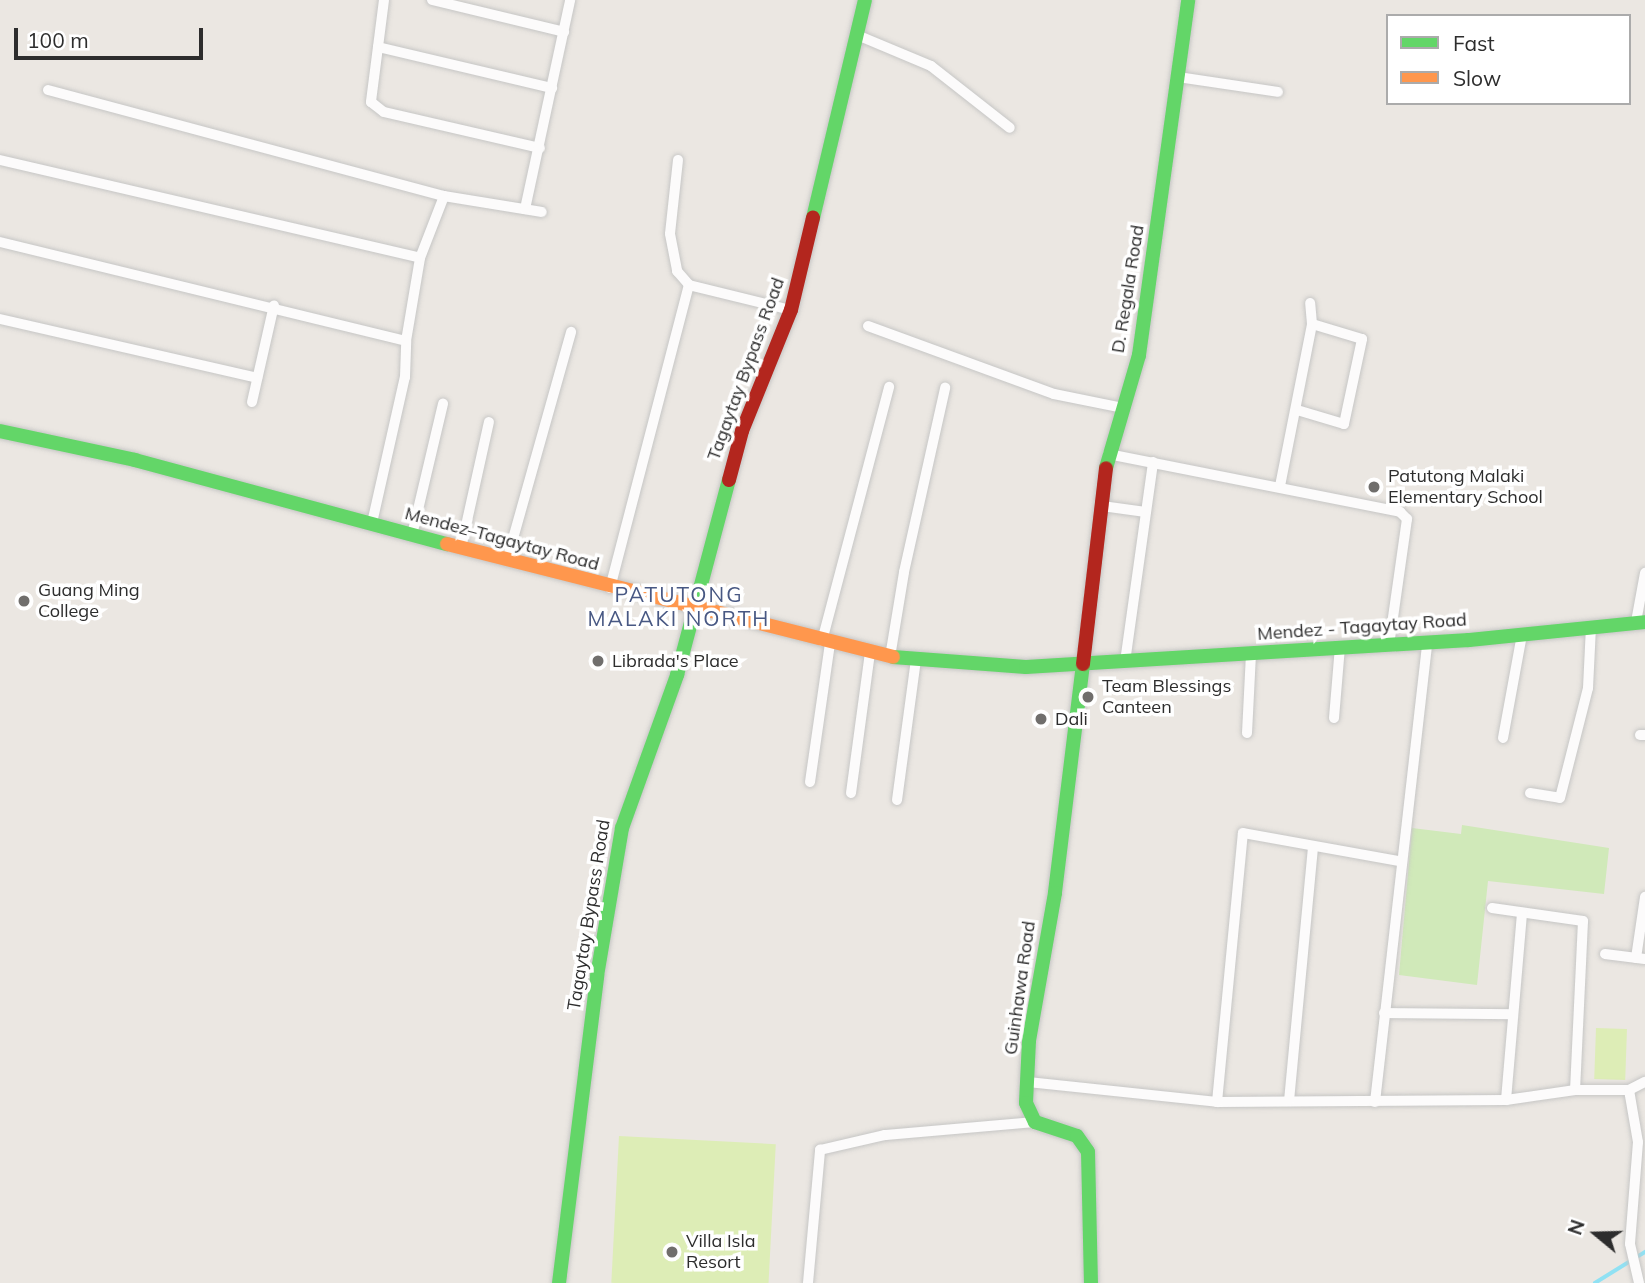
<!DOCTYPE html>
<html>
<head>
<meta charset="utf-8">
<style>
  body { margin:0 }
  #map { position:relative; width:1645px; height:1283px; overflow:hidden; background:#ebe7e2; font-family:Mulish,sans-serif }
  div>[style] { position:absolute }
  .green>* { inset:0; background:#d0e9b9 }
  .pitch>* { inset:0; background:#ddedb6; transform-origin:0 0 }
  .stream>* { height:3.5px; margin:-1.75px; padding:0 1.75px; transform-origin:1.75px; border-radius:1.75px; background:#90e1f3 }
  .roads { filter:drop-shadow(0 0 2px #c6c6c5) drop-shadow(0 0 2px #c6c6c5) }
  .street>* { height:10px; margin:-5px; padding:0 5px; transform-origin:5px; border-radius:5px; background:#fcfbfb }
  .fast>* { height:14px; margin:-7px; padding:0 7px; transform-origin:7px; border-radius:7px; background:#63d668 }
  .slow>* { height:14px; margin:-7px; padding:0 7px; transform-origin:7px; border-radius:7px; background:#ff974d }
  .jam>* { height:14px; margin:-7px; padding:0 7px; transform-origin:7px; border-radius:7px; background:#b3261e }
  .dots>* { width:19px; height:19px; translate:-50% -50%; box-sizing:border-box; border:4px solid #fff; border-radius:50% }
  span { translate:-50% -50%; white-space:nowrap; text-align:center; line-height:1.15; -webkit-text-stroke:7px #fff; paint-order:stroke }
  .street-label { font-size:18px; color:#2d2d2d }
  .poi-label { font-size:18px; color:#2d2d2d }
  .left { translate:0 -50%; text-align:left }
  .quarter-label { font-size:21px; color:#485883; letter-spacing:2px }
  .legend { position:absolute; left:1386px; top:14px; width:245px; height:91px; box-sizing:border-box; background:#fff; border:2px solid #ababab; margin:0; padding:9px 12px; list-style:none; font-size:21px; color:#2d2d2d }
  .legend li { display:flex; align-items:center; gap:14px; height:35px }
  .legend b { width:35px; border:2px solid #ababab }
  .north { position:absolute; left:1561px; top:1199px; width:70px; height:70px; -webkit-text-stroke:5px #fff; paint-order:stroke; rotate:289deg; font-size:19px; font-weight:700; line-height:28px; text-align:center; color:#2d2d2d }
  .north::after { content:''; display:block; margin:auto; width:24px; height:32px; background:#2d2d2d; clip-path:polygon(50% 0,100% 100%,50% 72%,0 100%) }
  .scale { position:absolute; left:14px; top:28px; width:189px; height:32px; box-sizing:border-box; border:4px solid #2d2d2d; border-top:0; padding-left:9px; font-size:21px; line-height:24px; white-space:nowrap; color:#2d2d2d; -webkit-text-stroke:5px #fff; paint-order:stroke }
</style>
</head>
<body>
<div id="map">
  <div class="green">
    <i style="clip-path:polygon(1462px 825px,1609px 848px,1604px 894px,1488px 881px,1477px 985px,1399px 975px,1412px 828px,1461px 834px)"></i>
  </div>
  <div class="pitch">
    <i style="left:1596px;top:1028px;width:31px;height:51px;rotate:2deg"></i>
    <i style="left:619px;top:1136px;width:157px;height:147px;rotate:3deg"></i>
  </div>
  <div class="stream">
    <i style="left:1595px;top:1283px;width:59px;rotate:-31.8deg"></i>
  </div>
  <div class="roads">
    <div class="street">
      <i style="left:384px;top:0;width:103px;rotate:97.3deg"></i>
      <i style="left:371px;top:102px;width:16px;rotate:38deg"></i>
      <i style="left:384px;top:112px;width:160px;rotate:13deg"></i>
      <i style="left:432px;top:0;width:136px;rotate:13.6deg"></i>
      <i style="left:857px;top:35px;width:80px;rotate:22.7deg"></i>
      <i style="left:931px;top:66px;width:100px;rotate:38.1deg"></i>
      <i style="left:378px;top:47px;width:179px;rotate:13.3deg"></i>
      <i style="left:1178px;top:77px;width:101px;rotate:8.5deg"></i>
      <i style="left:48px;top:90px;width:410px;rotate:15deg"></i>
      <i style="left:444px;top:196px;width:99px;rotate:9.3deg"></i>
      <i style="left:0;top:160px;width:431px;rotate:13.1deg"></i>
      <i style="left:678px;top:160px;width:74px;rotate:96.2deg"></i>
      <i style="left:670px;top:234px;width:38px;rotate:79deg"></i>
      <i style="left:677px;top:271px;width:18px;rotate:49deg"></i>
      <i style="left:525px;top:209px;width:214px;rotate:-77.8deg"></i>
      <i style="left:0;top:242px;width:418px;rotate:13.7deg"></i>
      <i style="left:0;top:319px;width:264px;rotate:12.9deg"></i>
      <i style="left:868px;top:326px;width:198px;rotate:20.1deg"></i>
      <i style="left:1054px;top:394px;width:70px;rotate:11.5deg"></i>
      <i style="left:252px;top:402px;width:99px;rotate:-77.2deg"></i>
      <i style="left:1297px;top:410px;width:49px;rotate:16.6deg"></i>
      <i style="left:1344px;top:424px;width:87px;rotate:-78deg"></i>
      <i style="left:1362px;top:339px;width:52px;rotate:-163.3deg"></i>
      <i style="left:1108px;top:454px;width:298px;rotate:11.2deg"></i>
      <i style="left:1400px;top:512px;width:10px;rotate:45deg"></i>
      <i style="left:1407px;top:519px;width:127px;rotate:98.1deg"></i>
      <i style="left:1280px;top:486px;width:165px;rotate:-78.8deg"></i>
      <i style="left:1312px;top:324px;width:21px;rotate:-95deg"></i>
      <i style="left:1102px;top:506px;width:44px;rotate:7.8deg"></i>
      <i style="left:372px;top:523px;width:150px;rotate:-77.3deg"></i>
      <i style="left:405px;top:377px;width:36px;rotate:-88deg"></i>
      <i style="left:406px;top:341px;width:84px;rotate:-80.4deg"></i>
      <i style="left:420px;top:258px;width:66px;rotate:-68.8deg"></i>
      <i style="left:412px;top:535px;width:135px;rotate:-76.7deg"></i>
      <i style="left:461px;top:548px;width:129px;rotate:-77.5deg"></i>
      <i style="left:507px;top:560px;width:237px;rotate:-74.3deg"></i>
      <i style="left:610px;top:588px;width:313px;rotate:-75.4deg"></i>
      <i style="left:689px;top:285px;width:105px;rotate:13.8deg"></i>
      <i style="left:1636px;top:622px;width:50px;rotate:-79.6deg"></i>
      <i style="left:822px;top:641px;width:263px;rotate:-75.2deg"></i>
      <i style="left:890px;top:657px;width:86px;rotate:-80.6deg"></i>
      <i style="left:904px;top:572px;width:189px;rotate:-77.4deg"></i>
      <i style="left:1125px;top:662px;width:202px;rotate:-82deg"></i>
      <i style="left:1334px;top:718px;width:71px;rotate:-85.2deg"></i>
      <i style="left:1247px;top:733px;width:79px;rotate:-87.1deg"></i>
      <i style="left:1640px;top:735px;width:5px"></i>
      <i style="left:1503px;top:738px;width:106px;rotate:-79.6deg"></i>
      <i style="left:810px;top:782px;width:140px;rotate:-81.8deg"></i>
      <i style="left:851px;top:793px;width:141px;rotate:-82.3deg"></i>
      <i style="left:1530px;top:793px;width:30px;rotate:9deg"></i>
      <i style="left:1560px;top:798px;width:114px;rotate:-75.7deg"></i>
      <i style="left:1588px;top:688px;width:62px;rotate:-87.2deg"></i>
      <i style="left:897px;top:800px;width:141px;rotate:-82.3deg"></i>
      <i style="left:1492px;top:908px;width:92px;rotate:8.1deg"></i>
      <i style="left:1583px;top:921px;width:169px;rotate:92.7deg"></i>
      <i style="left:1605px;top:954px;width:40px;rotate:7.1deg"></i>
      <i style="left:1636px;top:958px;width:62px;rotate:-81.6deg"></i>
      <i style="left:1384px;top:1013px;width:127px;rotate:0.5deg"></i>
      <i style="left:1028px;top:1082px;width:190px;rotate:6deg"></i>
      <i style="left:1217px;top:1102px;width:289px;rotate:-0.4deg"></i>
      <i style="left:1506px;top:1100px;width:70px;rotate:-8.2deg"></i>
      <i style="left:1575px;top:1090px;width:54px"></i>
      <i style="left:1629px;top:1090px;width:53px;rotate:80.2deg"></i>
      <i style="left:1638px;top:1142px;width:102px;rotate:94.5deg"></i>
      <i style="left:1630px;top:1244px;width:40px;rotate:77deg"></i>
      <i style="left:1629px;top:1090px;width:18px;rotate:-27deg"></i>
      <i style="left:1506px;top:1100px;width:188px;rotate:-85.1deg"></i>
      <i style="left:1289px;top:1101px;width:256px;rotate:-84.6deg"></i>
      <i style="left:1217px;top:1102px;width:270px;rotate:-84.5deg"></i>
      <i style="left:1243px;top:833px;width:158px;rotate:10.2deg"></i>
      <i style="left:1375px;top:1102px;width:462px;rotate:-83.5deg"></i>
      <i style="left:808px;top:1283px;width:134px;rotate:-84.8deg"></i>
      <i style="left:820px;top:1150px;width:67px;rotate:-13deg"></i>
      <i style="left:885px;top:1135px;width:151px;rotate:-5deg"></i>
    </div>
    <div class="fast">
      <i style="left:813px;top:218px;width:224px;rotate:-76.6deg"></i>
      <i style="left:0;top:431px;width:138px;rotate:12.1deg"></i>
      <i style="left:135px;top:460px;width:323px;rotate:15.1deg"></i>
      <i style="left:1106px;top:468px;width:118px;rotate:-73.7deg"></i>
      <i style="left:1139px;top:355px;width:358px;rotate:-82.1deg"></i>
      <i style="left:893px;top:657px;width:133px;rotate:4.3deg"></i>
      <i style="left:1026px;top:667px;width:444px;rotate:-3.5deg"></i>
      <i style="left:1469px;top:640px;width:177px;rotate:-5.8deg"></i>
      <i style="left:1083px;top:664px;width:231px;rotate:97deg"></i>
      <i style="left:1055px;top:893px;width:150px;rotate:100deg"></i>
      <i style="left:1029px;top:1041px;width:62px;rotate:92.8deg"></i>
      <i style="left:1026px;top:1103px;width:21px;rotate:65deg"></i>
      <i style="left:1035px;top:1122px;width:44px;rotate:18.4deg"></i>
      <i style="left:1077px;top:1136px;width:19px;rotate:55deg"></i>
      <i style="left:1088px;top:1152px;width:131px;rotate:88.7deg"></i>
      <i style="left:559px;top:1283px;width:309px;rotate:-82.9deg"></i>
      <i style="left:597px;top:976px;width:150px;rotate:-80.4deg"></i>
      <i style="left:622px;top:828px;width:163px;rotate:-70.2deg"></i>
      <i style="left:677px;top:675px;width:202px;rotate:-75.1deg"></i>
    </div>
    <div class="slow">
      <i style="left:447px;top:544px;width:460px;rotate:14.2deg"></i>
    </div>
    <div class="jam">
      <i style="left:729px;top:480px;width:51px;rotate:-75.1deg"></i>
      <i style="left:742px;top:431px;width:131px;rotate:-68deg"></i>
      <i style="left:791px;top:310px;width:95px;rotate:-76.6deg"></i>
      <i style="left:1083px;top:664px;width:197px;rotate:-83.3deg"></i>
    </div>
  </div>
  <div class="dots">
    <i style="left:1374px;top:487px;background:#706e6c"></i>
    <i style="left:24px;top:601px;background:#706e6c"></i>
    <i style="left:598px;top:661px;background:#706e6c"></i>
    <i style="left:1088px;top:697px;background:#706e6c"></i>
    <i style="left:1041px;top:719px;background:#706e6c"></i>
    <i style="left:672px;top:1252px;background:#706e6c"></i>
  </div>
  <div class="street-label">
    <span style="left:1128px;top:289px;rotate:-81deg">D. Regala Road</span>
    <span style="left:746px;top:369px;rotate:-70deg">Tagaytay Bypass Road</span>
    <span style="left:502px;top:539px;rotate:15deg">Mendez–Tagaytay Road</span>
    <span style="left:1362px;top:627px;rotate:-4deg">Mendez - Tagaytay Road</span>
    <span style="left:589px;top:915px;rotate:-81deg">Tagaytay Bypass Road</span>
    <span style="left:1020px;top:988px;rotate:-82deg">Guinhawa Road</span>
  </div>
  <div class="poi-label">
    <span class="left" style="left:1388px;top:487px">Patutong Malaki<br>Elementary School</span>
    <span class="left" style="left:38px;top:601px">Guang Ming<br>College</span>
    <span class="left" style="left:612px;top:661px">Librada's Place</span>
    <span class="left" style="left:1102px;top:697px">Team Blessings<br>Canteen</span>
    <span class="left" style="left:1055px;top:719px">Dali</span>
    <span class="left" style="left:686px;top:1252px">Villa Isla<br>Resort</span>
  </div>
  <div class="quarter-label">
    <span style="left:679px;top:606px">PATUTONG<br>MALAKI NORTH</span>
  </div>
  <ul class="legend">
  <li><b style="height:9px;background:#63d668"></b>Fast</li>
  <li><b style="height:9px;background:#ff974d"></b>Slow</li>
  </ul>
  <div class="north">N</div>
  <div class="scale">100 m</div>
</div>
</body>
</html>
